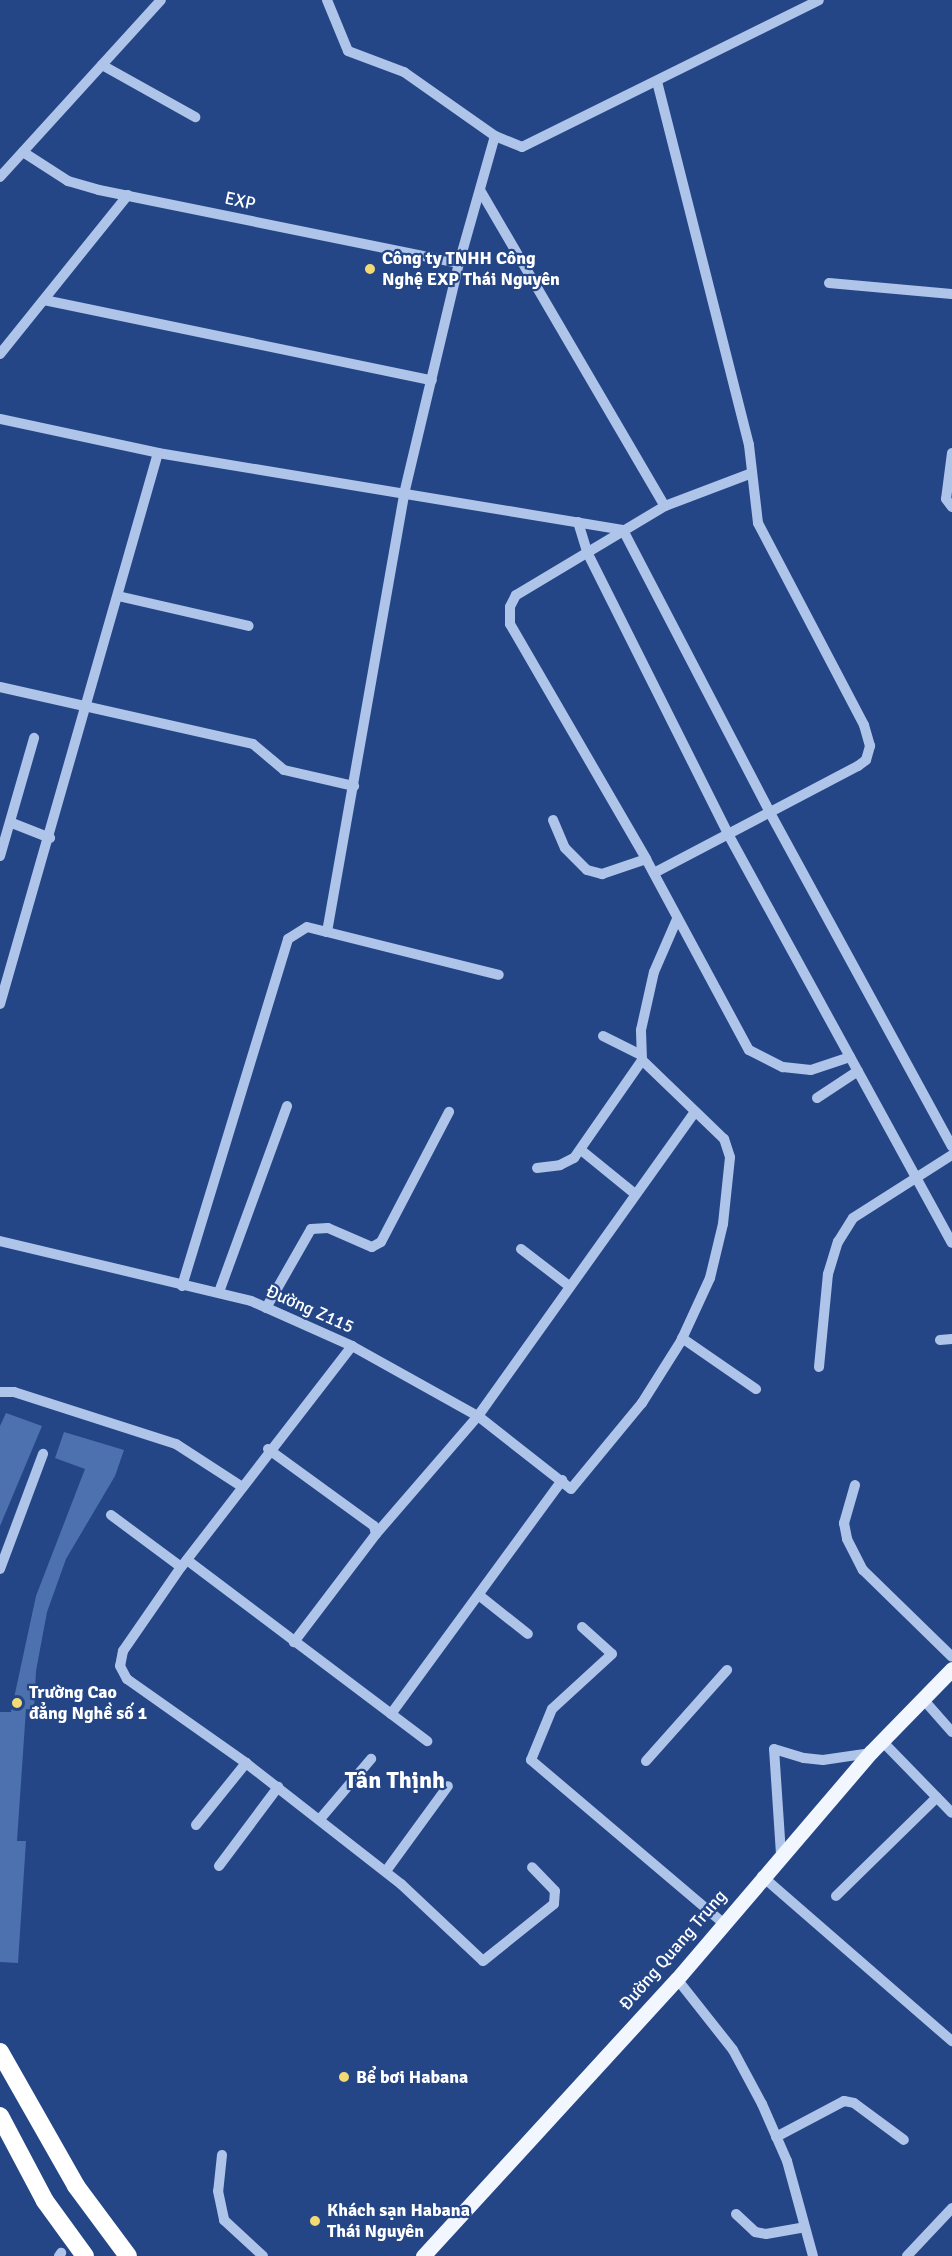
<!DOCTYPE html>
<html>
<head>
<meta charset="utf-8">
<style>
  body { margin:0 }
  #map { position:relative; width:952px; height:2256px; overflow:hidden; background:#254686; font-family:Signika,sans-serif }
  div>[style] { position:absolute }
  .building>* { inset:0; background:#4d70ae }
  .minor>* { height:10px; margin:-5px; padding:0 5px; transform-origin:5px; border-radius:5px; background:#afc4e9 }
  .major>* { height:15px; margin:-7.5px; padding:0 7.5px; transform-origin:7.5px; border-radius:7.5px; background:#f2f6fe }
  .highway>* { height:18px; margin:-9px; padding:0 9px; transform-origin:9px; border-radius:9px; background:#fff }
  .dots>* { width:16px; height:16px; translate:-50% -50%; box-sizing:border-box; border:3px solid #254686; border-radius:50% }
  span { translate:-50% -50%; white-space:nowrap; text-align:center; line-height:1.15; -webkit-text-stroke:4.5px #254686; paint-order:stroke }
  .street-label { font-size:18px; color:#fff }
  .poi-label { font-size:18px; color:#fff; font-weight:700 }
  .left { translate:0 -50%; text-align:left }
  .district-label { font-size:24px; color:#fff; font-weight:700 }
</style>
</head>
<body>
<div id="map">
  <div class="building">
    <i style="clip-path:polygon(6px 1413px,42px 1426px,0 1526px,0 1426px)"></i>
    <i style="clip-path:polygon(64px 1432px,124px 1450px,115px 1476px,66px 1559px,47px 1612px,36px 1671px,34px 1710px,26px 1709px,17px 1841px,26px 1841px,18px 1963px,0 1962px,0 1712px,11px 1712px,36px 1596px,85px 1469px,55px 1458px)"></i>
  </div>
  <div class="minor">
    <i style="left:327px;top:0;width:55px;rotate:67.6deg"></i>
    <i style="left:348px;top:51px;width:60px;rotate:20.6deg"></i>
    <i style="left:404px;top:72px;width:111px;rotate:35.1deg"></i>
    <i style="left:495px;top:136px;width:29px;rotate:22deg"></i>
    <i style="left:522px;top:147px;width:331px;rotate:-26.3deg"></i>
    <i style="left:102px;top:65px;width:107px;rotate:29.2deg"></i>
    <i style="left:23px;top:152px;width:54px;rotate:32.8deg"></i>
    <i style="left:68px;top:181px;width:32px;rotate:16deg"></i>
    <i style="left:99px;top:190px;width:367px;rotate:11.5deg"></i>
    <i style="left:0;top:177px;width:239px;rotate:-47.7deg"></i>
    <i style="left:480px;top:190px;width:366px;rotate:59.7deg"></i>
    <i style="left:829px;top:283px;width:123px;rotate:5.1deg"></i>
    <i style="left:44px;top:300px;width:396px;rotate:11.7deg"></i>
    <i style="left:0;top:354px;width:204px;rotate:-51.2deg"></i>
    <i style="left:0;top:419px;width:162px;rotate:12.1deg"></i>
    <i style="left:158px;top:453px;width:471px;rotate:9.4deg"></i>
    <i style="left:952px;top:453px;width:46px;rotate:97.4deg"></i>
    <i style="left:946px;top:499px;width:10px;rotate:53deg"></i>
    <i style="left:752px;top:473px;width:93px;rotate:159.2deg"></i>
    <i style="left:665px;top:506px;width:174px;rotate:149.1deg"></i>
    <i style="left:516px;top:595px;width:13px;rotate:117deg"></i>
    <i style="left:510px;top:607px;width:17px;rotate:90deg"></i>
    <i style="left:510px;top:624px;width:272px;rotate:59.9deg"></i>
    <i style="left:646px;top:859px;width:217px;rotate:61.7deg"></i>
    <i style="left:749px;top:1050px;width:38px;rotate:27deg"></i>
    <i style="left:783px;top:1067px;width:28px;rotate:6deg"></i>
    <i style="left:811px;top:1070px;width:41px;rotate:-18.4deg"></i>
    <i style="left:578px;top:522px;width:31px;rotate:73deg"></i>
    <i style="left:587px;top:552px;width:315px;rotate:63.4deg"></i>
    <i style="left:728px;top:834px;width:466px;rotate:61.3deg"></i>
    <i style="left:623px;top:530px;width:317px;rotate:62.5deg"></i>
    <i style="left:769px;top:811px;width:382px;rotate:61.4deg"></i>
    <i style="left:118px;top:596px;width:134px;rotate:12.9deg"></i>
    <i style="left:0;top:687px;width:259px;rotate:12.7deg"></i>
    <i style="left:253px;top:744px;width:40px;rotate:40deg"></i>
    <i style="left:284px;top:770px;width:72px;rotate:12.9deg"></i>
    <i style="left:553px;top:820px;width:30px;rotate:67deg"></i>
    <i style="left:565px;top:848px;width:31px;rotate:45deg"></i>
    <i style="left:587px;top:870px;width:16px;rotate:15deg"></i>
    <i style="left:602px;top:874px;width:46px;rotate:-18.8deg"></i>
    <i style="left:12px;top:823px;width:41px;rotate:21.5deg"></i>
    <i style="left:0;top:856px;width:123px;rotate:-73.9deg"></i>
    <i style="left:654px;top:873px;width:230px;rotate:-27.7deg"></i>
    <i style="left:858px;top:766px;width:10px;rotate:-37deg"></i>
    <i style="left:866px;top:760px;width:15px;rotate:-74deg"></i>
    <i style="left:870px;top:746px;width:22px;rotate:-106deg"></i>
    <i style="left:864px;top:725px;width:228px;rotate:-117.7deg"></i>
    <i style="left:758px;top:523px;width:79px;rotate:-96.6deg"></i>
    <i style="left:749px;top:445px;width:374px;rotate:-104.2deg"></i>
    <i style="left:327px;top:932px;width:177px;rotate:14deg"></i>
    <i style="left:0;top:1004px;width:573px;rotate:-74deg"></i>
    <i style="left:603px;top:1036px;width:42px;rotate:26.6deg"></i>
    <i style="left:817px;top:1098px;width:49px;rotate:-33.4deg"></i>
    <i style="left:581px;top:1150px;width:70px;rotate:39.2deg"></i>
    <i style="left:537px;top:1168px;width:23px;rotate:-7deg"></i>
    <i style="left:560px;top:1165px;width:16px;rotate:-27deg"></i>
    <i style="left:574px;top:1158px;width:119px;rotate:-55.2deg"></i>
    <i style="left:0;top:1241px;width:258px;rotate:13.4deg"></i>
    <i style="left:251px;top:1301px;width:111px;rotate:24deg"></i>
    <i style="left:352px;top:1346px;width:144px;rotate:29.1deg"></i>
    <i style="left:478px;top:1416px;width:118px;rotate:38.1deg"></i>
    <i style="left:571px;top:1489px;width:112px;rotate:-50.5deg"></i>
    <i style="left:642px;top:1403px;width:73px;rotate:-57.8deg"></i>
    <i style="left:681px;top:1341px;width:69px;rotate:-65.3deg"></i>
    <i style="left:710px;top:1278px;width:56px;rotate:-76.5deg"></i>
    <i style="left:723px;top:1224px;width:67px;rotate:-84deg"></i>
    <i style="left:730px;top:1157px;width:19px;rotate:-108deg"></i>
    <i style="left:724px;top:1139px;width:114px;rotate:-136.1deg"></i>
    <i style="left:642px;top:1060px;width:30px;rotate:-92deg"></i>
    <i style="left:641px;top:1030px;width:59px;rotate:-77.4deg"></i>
    <i style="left:654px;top:972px;width:58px;rotate:-66.5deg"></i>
    <i style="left:521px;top:1249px;width:59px;rotate:37.5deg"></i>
    <i style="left:182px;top:1286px;width:363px;rotate:-73deg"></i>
    <i style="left:288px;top:939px;width:22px;rotate:-32deg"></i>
    <i style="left:307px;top:927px;width:21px;rotate:14deg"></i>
    <i style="left:327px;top:932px;width:445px;rotate:-80deg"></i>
    <i style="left:404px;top:494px;width:237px;rotate:-76.6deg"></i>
    <i style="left:459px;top:263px;width:132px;rotate:-74.2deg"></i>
    <i style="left:219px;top:1292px;width:198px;rotate:-69.9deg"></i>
    <i style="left:266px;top:1308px;width:91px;rotate:-60.3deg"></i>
    <i style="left:311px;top:1229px;width:17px;rotate:-3deg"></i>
    <i style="left:328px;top:1228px;width:48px;rotate:23.4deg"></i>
    <i style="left:372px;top:1247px;width:10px;rotate:-29deg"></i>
    <i style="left:381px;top:1242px;width:147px;rotate:-62.4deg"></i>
    <i style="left:682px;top:1338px;width:90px;rotate:34.6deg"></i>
    <i style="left:940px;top:1340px;width:12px;rotate:-5deg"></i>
    <i style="left:352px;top:1346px;width:279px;rotate:127.7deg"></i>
    <i style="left:181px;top:1567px;width:102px;rotate:124.6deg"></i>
    <i style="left:123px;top:1651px;width:15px;rotate:101deg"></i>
    <i style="left:120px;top:1666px;width:15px;rotate:62deg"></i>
    <i style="left:127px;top:1679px;width:146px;rotate:35.2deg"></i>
    <i style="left:246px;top:1763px;width:197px;rotate:38deg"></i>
    <i style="left:401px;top:1884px;width:112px;rotate:43.2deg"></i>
    <i style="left:483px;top:1961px;width:91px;rotate:-38.8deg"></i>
    <i style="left:554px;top:1904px;width:13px;rotate:-86deg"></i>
    <i style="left:555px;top:1891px;width:33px;rotate:-134deg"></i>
    <i style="left:819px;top:1367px;width:93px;rotate:-84.5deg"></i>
    <i style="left:828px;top:1274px;width:34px;rotate:-73deg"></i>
    <i style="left:838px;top:1242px;width:28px;rotate:-58deg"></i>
    <i style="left:853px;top:1218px;width:117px;rotate:-32.5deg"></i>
    <i style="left:0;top:1392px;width:14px"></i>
    <i style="left:14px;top:1392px;width:170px;rotate:17.8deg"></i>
    <i style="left:176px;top:1444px;width:77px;rotate:32.9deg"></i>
    <i style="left:268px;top:1449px;width:131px;rotate:36deg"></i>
    <i style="left:374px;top:1526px;width:8px;rotate:76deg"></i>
    <i style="left:376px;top:1534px;width:136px;rotate:127.2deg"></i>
    <i style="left:855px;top:1485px;width:40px;rotate:106deg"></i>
    <i style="left:844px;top:1523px;width:16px;rotate:79deg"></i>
    <i style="left:847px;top:1539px;width:35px;rotate:63deg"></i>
    <i style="left:863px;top:1570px;width:124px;rotate:44.3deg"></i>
    <i style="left:111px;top:1515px;width:87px;rotate:36.6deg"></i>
    <i style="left:376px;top:1534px;width:156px;rotate:-49.2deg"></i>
    <i style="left:478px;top:1416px;width:374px;rotate:-54.5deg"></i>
    <i style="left:187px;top:1560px;width:301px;rotate:37deg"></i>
    <i style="left:0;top:1569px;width:123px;rotate:-69.5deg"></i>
    <i style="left:480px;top:1596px;width:61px;rotate:38.4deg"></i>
    <i style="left:582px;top:1627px;width:40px;rotate:42deg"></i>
    <i style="left:612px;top:1654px;width:81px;rotate:137.5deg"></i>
    <i style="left:552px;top:1709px;width:55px;rotate:112.4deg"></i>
    <i style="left:531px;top:1760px;width:252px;rotate:40.3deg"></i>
    <i style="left:923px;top:1699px;width:44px;rotate:48.7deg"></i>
    <i style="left:391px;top:1714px;width:290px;rotate:-53.8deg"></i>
    <i style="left:882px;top:1741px;width:100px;rotate:45.8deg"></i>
    <i style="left:646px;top:1761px;width:122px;rotate:-48.3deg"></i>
    <i style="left:320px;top:1819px;width:79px;rotate:-49.6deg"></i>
    <i style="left:196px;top:1825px;width:80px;rotate:-51.1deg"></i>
    <i style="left:781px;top:1854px;width:105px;rotate:-93.8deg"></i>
    <i style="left:774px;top:1749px;width:31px;rotate:17deg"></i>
    <i style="left:804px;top:1758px;width:19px;rotate:6deg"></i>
    <i style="left:823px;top:1760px;width:49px;rotate:-8.3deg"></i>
    <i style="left:219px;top:1866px;width:99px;rotate:-53.2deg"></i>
    <i style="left:386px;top:1871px;width:105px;rotate:-53.9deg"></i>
    <i style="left:762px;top:1876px;width:252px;rotate:41deg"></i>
    <i style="left:836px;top:1896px;width:141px;rotate:-44.4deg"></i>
    <i style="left:677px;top:1979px;width:90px;rotate:51.7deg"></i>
    <i style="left:733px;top:2050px;width:61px;rotate:61.8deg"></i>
    <i style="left:762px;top:2104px;width:62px;rotate:66.3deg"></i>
    <i style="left:787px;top:2161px;width:98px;rotate:74.7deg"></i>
    <i style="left:776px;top:2137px;width:77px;rotate:-27.9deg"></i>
    <i style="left:844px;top:2101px;width:10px;rotate:11deg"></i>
    <i style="left:854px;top:2103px;width:62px;rotate:36.5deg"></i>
    <i style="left:222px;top:2155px;width:36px;rotate:96deg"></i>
    <i style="left:218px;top:2191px;width:30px;rotate:78deg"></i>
    <i style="left:224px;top:2220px;width:53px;rotate:42.7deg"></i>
    <i style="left:736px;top:2214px;width:26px;rotate:43deg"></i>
    <i style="left:755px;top:2232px;width:11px;rotate:10deg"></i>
    <i style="left:766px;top:2234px;width:39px;rotate:-10deg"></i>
    <i style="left:59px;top:2256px;width:4px;rotate:-56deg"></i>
    <i style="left:907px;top:2256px;width:66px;rotate:-46.8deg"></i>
  </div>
  <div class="major">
    <i style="left:423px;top:2256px;width:376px;rotate:-47.5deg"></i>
    <i style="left:677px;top:1979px;width:299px;rotate:-49.5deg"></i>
    <i style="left:871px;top:1752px;width:116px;rotate:-45.7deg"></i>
  </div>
  <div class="highway">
    <i style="left:0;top:2052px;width:154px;rotate:60.4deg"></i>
    <i style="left:76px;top:2186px;width:87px;rotate:53.4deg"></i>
    <i style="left:0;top:2116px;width:96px;rotate:62.1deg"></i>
    <i style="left:45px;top:2201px;width:68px;rotate:54deg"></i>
  </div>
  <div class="dots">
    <i style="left:370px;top:269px;background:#f3da73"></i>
    <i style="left:17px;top:1703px;background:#f3da73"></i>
    <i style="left:344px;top:2077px;background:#f3da73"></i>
    <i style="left:315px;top:2221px;background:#f3da73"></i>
  </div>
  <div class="street-label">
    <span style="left:240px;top:201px;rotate:12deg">EXP</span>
    <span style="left:310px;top:1309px;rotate:24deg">Đường Z115</span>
    <span style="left:673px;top:1950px;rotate:-49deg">Đường Quang Trung</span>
  </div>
  <div class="poi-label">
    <span class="left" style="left:382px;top:269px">Công ty TNHH Công<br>Nghệ EXP Thái Nguyên</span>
    <span class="left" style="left:29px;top:1703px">Trường Cao<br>đẳng Nghề số 1</span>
    <span class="left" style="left:356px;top:2077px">Bể bơi Habana</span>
    <span class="left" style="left:327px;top:2221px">Khách sạn Habana<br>Thái Nguyên</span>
  </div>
  <div class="district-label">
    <span style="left:395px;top:1781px">Tân Thịnh</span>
  </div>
</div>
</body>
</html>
